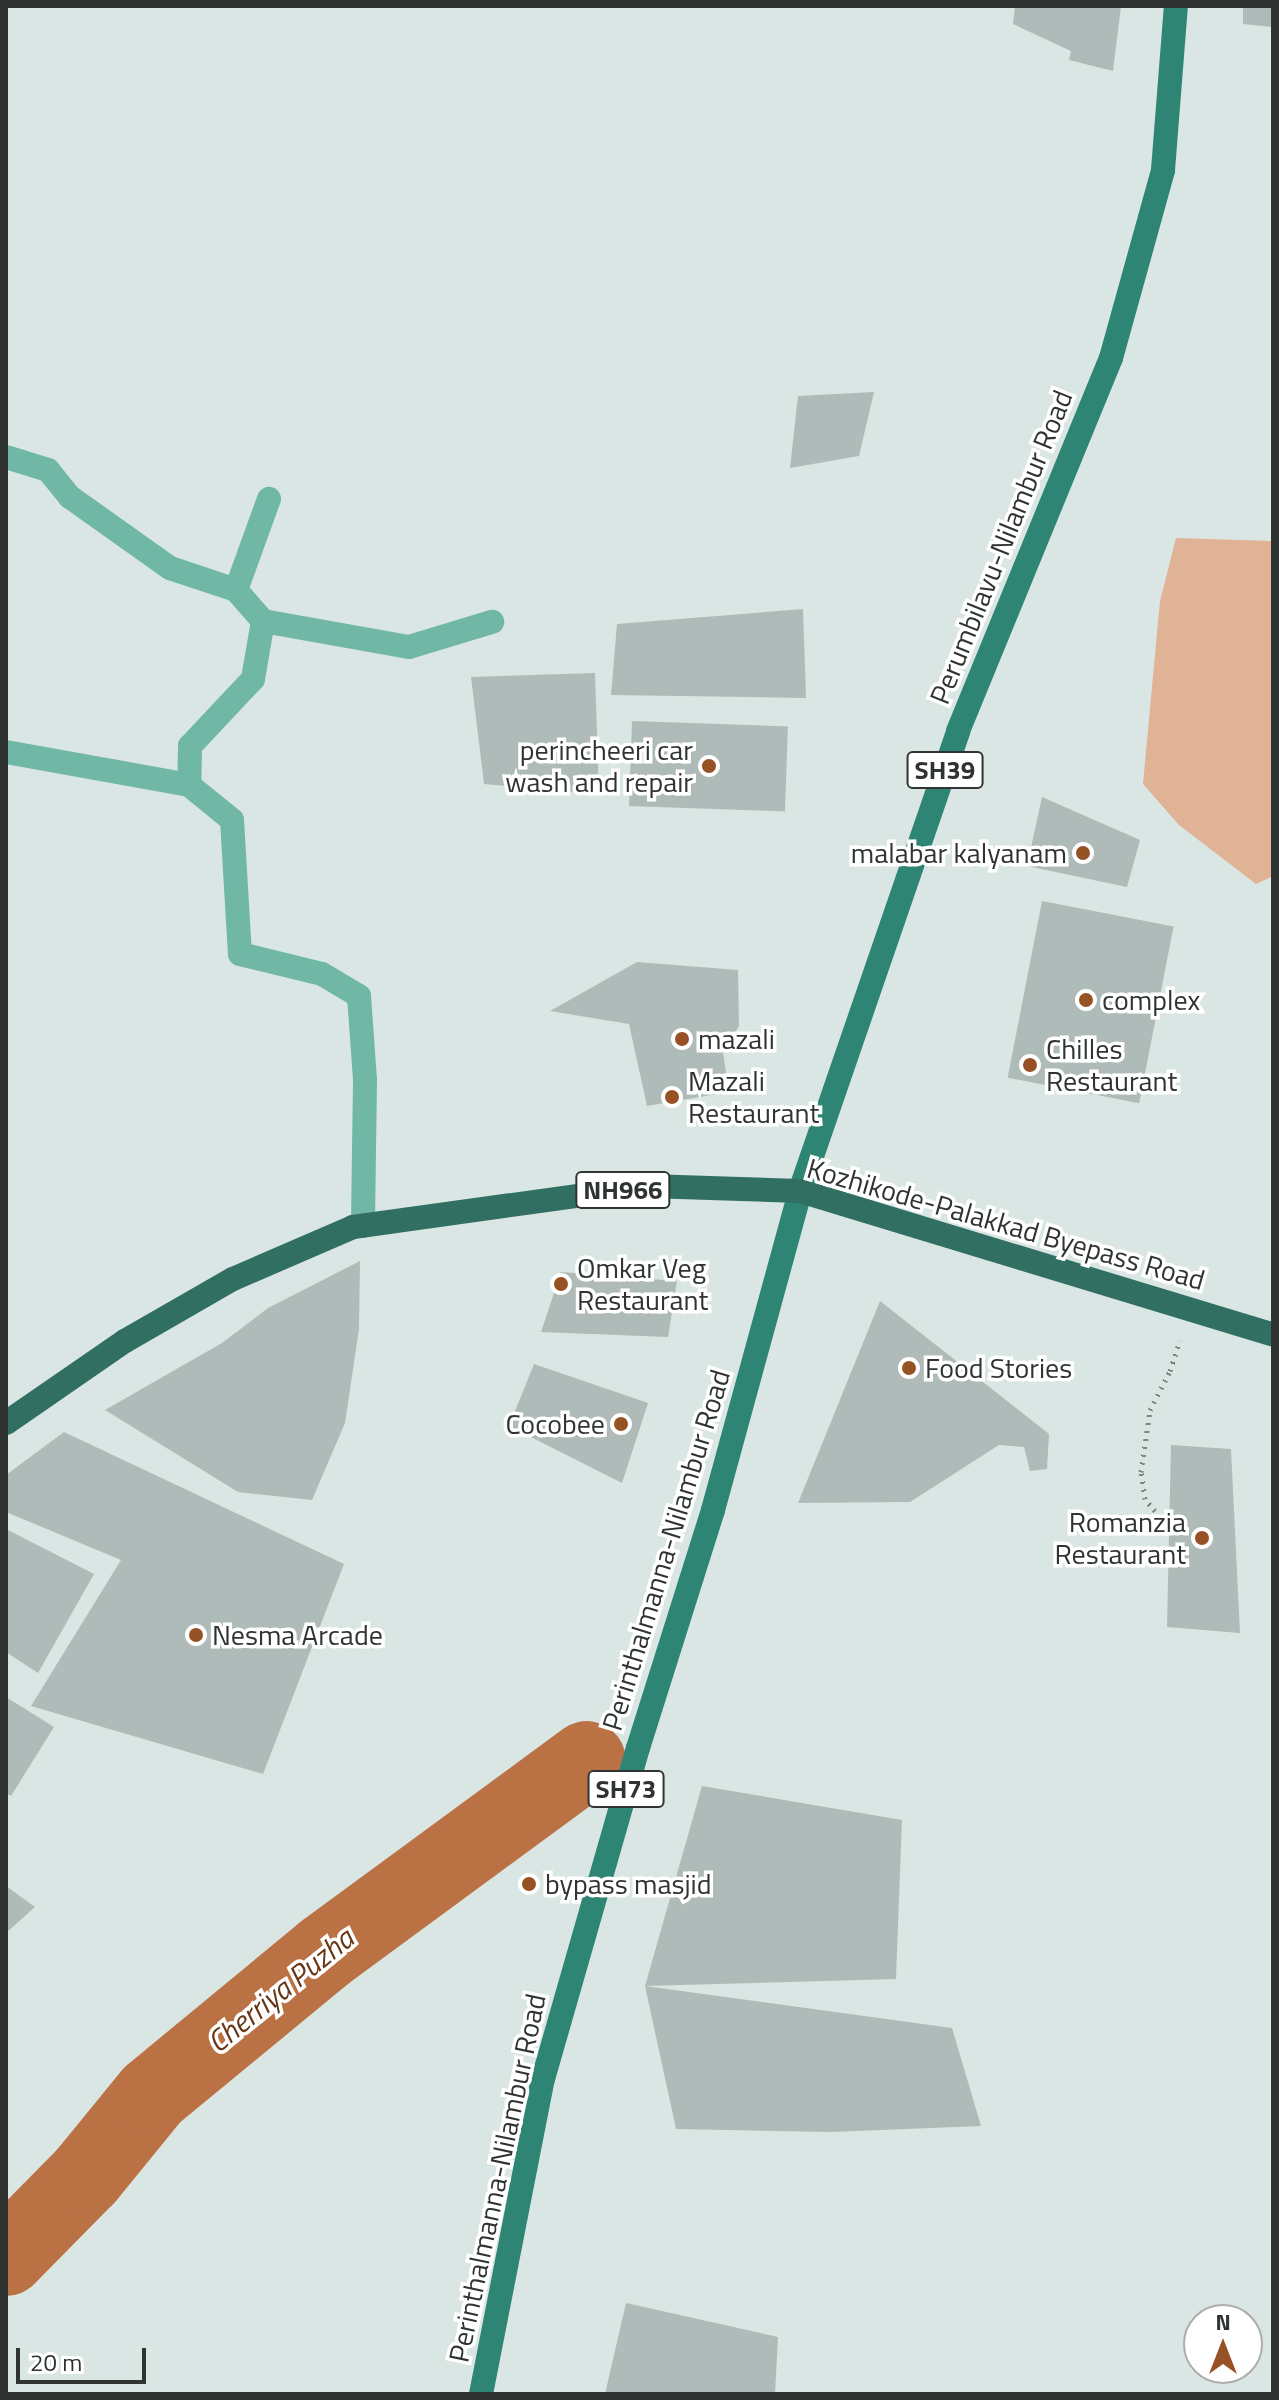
<!DOCTYPE html>
<html>
<head>
<meta charset="utf-8">
<style>
  body { margin:0 }
  #map { position:relative; width:1279px; height:2400px; overflow:hidden; background:#dae6e3; font-family:"Titillium Web",sans-serif }
  div>[style] { position:absolute }
  .green>* { inset:0; background:#e0b296 }
  .river>* { height:78px; margin:-39px; padding:0 39px; transform-origin:39px; border-radius:39px; background:#ba7245 }
  .building>* { inset:0; background:#afbbb8; transform-origin:0 0 }
  .path>* { height:5px; margin-top:-2.5px; transform-origin:0; background:repeating-linear-gradient(90deg,#7e8684 0 2px,transparent 0 8px) }
  .minor>* { height:24px; margin:-12px; padding:0 12px; transform-origin:12px; border-radius:12px; background:#70b7a6 }
  .major>* { height:24px; margin:-12px; padding:0 12px; transform-origin:12px; border-radius:12px; background:#2e8574 }
  .highway>* { height:24px; margin:-12px; padding:0 12px; transform-origin:12px; border-radius:12px; background:#316f62 }
  .dots>* { width:22px; height:22px; translate:-50% -50%; box-sizing:border-box; border:4px solid #fff; border-radius:50% }
  span { translate:-50% -50%; white-space:nowrap; text-align:center; line-height:1.15; -webkit-text-stroke:7px #fff; paint-order:stroke }
  .shield-label span { padding:2px 6px; background:#fff; border:2px solid; border-radius:6px; -webkit-text-stroke-width:0 }
  .shield-label { font-size:26px; color:#2f3432; font-weight:700 }
  .street-label { font-size:28px; color:#2f3432 }
  .poi-label { font-size:28px; color:#2f3432 }
  .right { translate:-100% -50%; text-align:right }
  .left { translate:0 -50%; text-align:left }
  .water-label { font-size:30px; color:#683715; font-style:italic }
  .frame { position:absolute; inset:0; border:8px solid #2f3432; pointer-events:none }
  .north { position:absolute; left:1183px; top:2304px; width:80px; height:80px; box-sizing:border-box; background:#fff; border:2px solid #acaead; border-radius:50%; rotate:0deg; font-size:22px; font-weight:700; line-height:32px; text-align:center; color:#2f3432 }
  .north::after { content:''; display:block; margin:auto; width:28px; height:36px; background:#965225; clip-path:polygon(50% 0,100% 100%,50% 72%,0 100%) }
  .scale { position:absolute; left:16px; top:2348px; width:130px; height:36px; box-sizing:border-box; border:4px solid #2f3432; border-top:0; padding-left:10px; font-size:24px; line-height:28px; white-space:nowrap; color:#2f3432; -webkit-text-stroke:6px #fff; paint-order:stroke }
</style>
</head>
<body>
<div id="map">
  <div class="green">
    <i style="clip-path:polygon(1176px 538px,1273px 541px,1273px 876px,1256px 884px,1179px 825px,1143px 784px,1160px 601px)"></i>
  </div>
  <div class="river">
    <i style="left:6px;top:2257px;width:114px;rotate:-45.4deg"></i>
    <i style="left:86px;top:2176px;width:104px;rotate:-50.8deg"></i>
    <i style="left:152px;top:2095px;width:223px;rotate:-39.5deg"></i>
    <i style="left:324px;top:1953px;width:326px;rotate:-36.3deg"></i>
  </div>
  <div class="building">
    <i style="clip-path:polygon(1015px 6px,1121px 6px,1113px 71px,1069px 60px,1071px 51px,1013px 24px)"></i>
    <i style="clip-path:polygon(1243px 6px,1273px 6px,1273px 27px,1243px 24px)"></i>
    <i style="clip-path:polygon(874px 392px,859px 456px,790px 468px,798px 396px)"></i>
    <i style="clip-path:polygon(803px 609px,806px 698px,611px 695px,617px 624px)"></i>
    <i style="clip-path:polygon(595px 673px,599px 794px,484px 784px,471px 677px)"></i>
    <i style="left:632px;top:721px;width:156px;height:85px;rotate:2deg"></i>
    <i style="clip-path:polygon(1042px 797px,1140px 840px,1127px 887px,1027px 866px)"></i>
    <i style="left:1042px;top:901px;width:134px;height:180px;rotate:11deg"></i>
    <i style="clip-path:polygon(637px 962px,738px 970px,739px 1026px,723px 1052px,729px 1092px,647px 1106px,629px 1024px,550px 1011px)"></i>
    <i style="clip-path:polygon(360px 1261px,359px 1329px,345px 1423px,312px 1500px,238px 1492px,105px 1410px,222px 1343px,268px 1308px)"></i>
    <i style="clip-path:polygon(561px 1272px,677px 1281px,668px 1337px,541px 1332px)"></i>
    <i style="clip-path:polygon(880px 1301px,1049px 1434px,1047px 1469px,1030px 1471px,1024px 1447px,999px 1445px,910px 1502px,798px 1503px)"></i>
    <i style="clip-path:polygon(534px 1364px,648px 1403px,622px 1483px,509px 1426px)"></i>
    <i style="clip-path:polygon(64px 1432px,344px 1564px,263px 1774px,31px 1706px,121px 1560px,6px 1512px,6px 1475px)"></i>
    <i style="clip-path:polygon(1171px 1445px,1231px 1449px,1240px 1633px,1167px 1627px)"></i>
    <i style="clip-path:polygon(6px 1529px,94px 1574px,38px 1673px,6px 1652px)"></i>
    <i style="clip-path:polygon(6px 1697px,54px 1727px,11px 1796px,6px 1793px)"></i>
    <i style="clip-path:polygon(702px 1786px,902px 1820px,896px 1979px,645px 1986px,952px 2028px,981px 2126px,831px 2132px,676px 2129px,645px 1986px)"></i>
    <i style="clip-path:polygon(6px 1886px,35px 1907px,6px 1933px)"></i>
    <i style="clip-path:polygon(626px 2303px,778px 2337px,775px 2394px,605px 2394px)"></i>
  </div>
  <div class="path">
    <i style="left:1155px;top:1511px;width:16px;rotate:-130deg"></i>
    <i style="left:1145px;top:1499px;width:27px;rotate:-98deg"></i>
    <i style="left:1141px;top:1472px;width:63px;rotate:-81.7deg"></i>
    <i style="left:1150px;top:1410px;width:44px;rotate:-62.9deg"></i>
    <i style="left:1170px;top:1371px;width:32px;rotate:-72deg"></i>
  </div>
  <div class="minor">
    <i style="left:6px;top:457px;width:44px;rotate:17.2deg"></i>
    <i style="left:48px;top:470px;width:35px;rotate:51deg"></i>
    <i style="left:70px;top:497px;width:123px;rotate:35.4deg"></i>
    <i style="left:170px;top:568px;width:70px;rotate:18.4deg"></i>
    <i style="left:236px;top:590px;width:41px;rotate:48.9deg"></i>
    <i style="left:263px;top:621px;width:59px;rotate:99.8deg"></i>
    <i style="left:253px;top:679px;width:92px;rotate:133.2deg"></i>
    <i style="left:190px;top:746px;width:39px;rotate:91deg"></i>
    <i style="left:236px;top:590px;width:97px;rotate:-70.1deg"></i>
    <i style="left:263px;top:621px;width:148px;rotate:10.1deg"></i>
    <i style="left:409px;top:647px;width:87px;rotate:-16.8deg"></i>
    <i style="left:6px;top:752px;width:186px;rotate:10.2deg"></i>
    <i style="left:189px;top:785px;width:55px;rotate:39.1deg"></i>
    <i style="left:232px;top:820px;width:134px;rotate:86.6deg"></i>
    <i style="left:240px;top:954px;width:84px;rotate:13.7deg"></i>
    <i style="left:322px;top:974px;width:43px;rotate:30.7deg"></i>
    <i style="left:359px;top:996px;width:84px;rotate:85.9deg"></i>
    <i style="left:365px;top:1080px;width:146px;rotate:90.8deg"></i>
  </div>
  <div class="major">
    <i style="left:481px;top:2394px;width:321px;rotate:-78.9deg"></i>
    <i style="left:543px;top:2079px;width:344px;rotate:-74deg"></i>
    <i style="left:638px;top:1748px;width:250px;rotate:-72.5deg"></i>
    <i style="left:713px;top:1510px;width:331px;rotate:-74.7deg"></i>
    <i style="left:800px;top:1191px;width:486px;rotate:-71deg"></i>
    <i style="left:958px;top:731px;width:403px;rotate:-67.7deg"></i>
    <i style="left:1111px;top:358px;width:195px;rotate:-74.5deg"></i>
    <i style="left:1163px;top:170px;width:165px;rotate:-85.5deg"></i>
  </div>
  <div class="highway">
    <i style="left:6px;top:1423px;width:145px;rotate:-34.6deg"></i>
    <i style="left:125px;top:1341px;width:125px;rotate:-29.9deg"></i>
    <i style="left:233px;top:1279px;width:131px;rotate:-23.4deg"></i>
    <i style="left:353px;top:1227px;width:298px;rotate:-7.9deg"></i>
    <i style="left:648px;top:1186px;width:152px;rotate:1.9deg"></i>
    <i style="left:800px;top:1191px;width:494px;rotate:16.9deg"></i>
  </div>
  <div class="dots">
    <i style="left:709px;top:766px;background:#965225"></i>
    <i style="left:1083px;top:853px;background:#965225"></i>
    <i style="left:1086px;top:1000px;background:#965225"></i>
    <i style="left:682px;top:1039px;background:#965225"></i>
    <i style="left:1030px;top:1065px;background:#965225"></i>
    <i style="left:672px;top:1097px;background:#965225"></i>
    <i style="left:561px;top:1284px;background:#965225"></i>
    <i style="left:909px;top:1368px;background:#965225"></i>
    <i style="left:621px;top:1424px;background:#965225"></i>
    <i style="left:1202px;top:1538px;background:#965225"></i>
    <i style="left:196px;top:1635px;background:#965225"></i>
    <i style="left:529px;top:1884px;background:#965225"></i>
  </div>
  <div class="shield-label">
    <span style="left:945px;top:770px">SH39</span>
    <span style="left:623px;top:1190px">NH966</span>
    <span style="left:626px;top:1789px">SH73</span>
  </div>
  <div class="street-label">
    <span style="left:1001px;top:547px;rotate:-68deg">Perumbilavu-Nilambur Road</span>
    <span style="left:1006px;top:1224px;rotate:16deg">Kozhikode-Palakkad Byepass Road</span>
    <span style="left:666px;top:1550px;rotate:-73deg">Perinthalmanna-Nilambur Road</span>
    <span style="left:497px;top:2178px;rotate:-78deg">Perinthalmanna-Nilambur Road</span>
  </div>
  <div class="poi-label">
    <span class="right" style="left:693px;top:766px">perincheeri car<br>wash and repair</span>
    <span class="right" style="left:1067px;top:853px">malabar kalyanam</span>
    <span class="left" style="left:1102px;top:1000px">complex</span>
    <span class="left" style="left:698px;top:1039px">mazali</span>
    <span class="left" style="left:1046px;top:1065px">Chilles<br>Restaurant</span>
    <span class="left" style="left:688px;top:1097px">Mazali<br>Restaurant</span>
    <span class="left" style="left:577px;top:1284px">Omkar Veg<br>Restaurant</span>
    <span class="left" style="left:925px;top:1368px">Food Stories</span>
    <span class="right" style="left:605px;top:1424px">Cocobee</span>
    <span class="right" style="left:1186px;top:1538px">Romanzia<br>Restaurant</span>
    <span class="left" style="left:212px;top:1635px">Nesma Arcade</span>
    <span class="left" style="left:545px;top:1884px">bypass masjid</span>
  </div>
  <div class="water-label">
    <span style="left:280px;top:1990px;rotate:-39deg">Cherriya Puzha</span>
  </div>
  <div class="frame"></div>
  <div class="north">N</div>
  <div class="scale">20 m</div>
</div>
</body>
</html>
